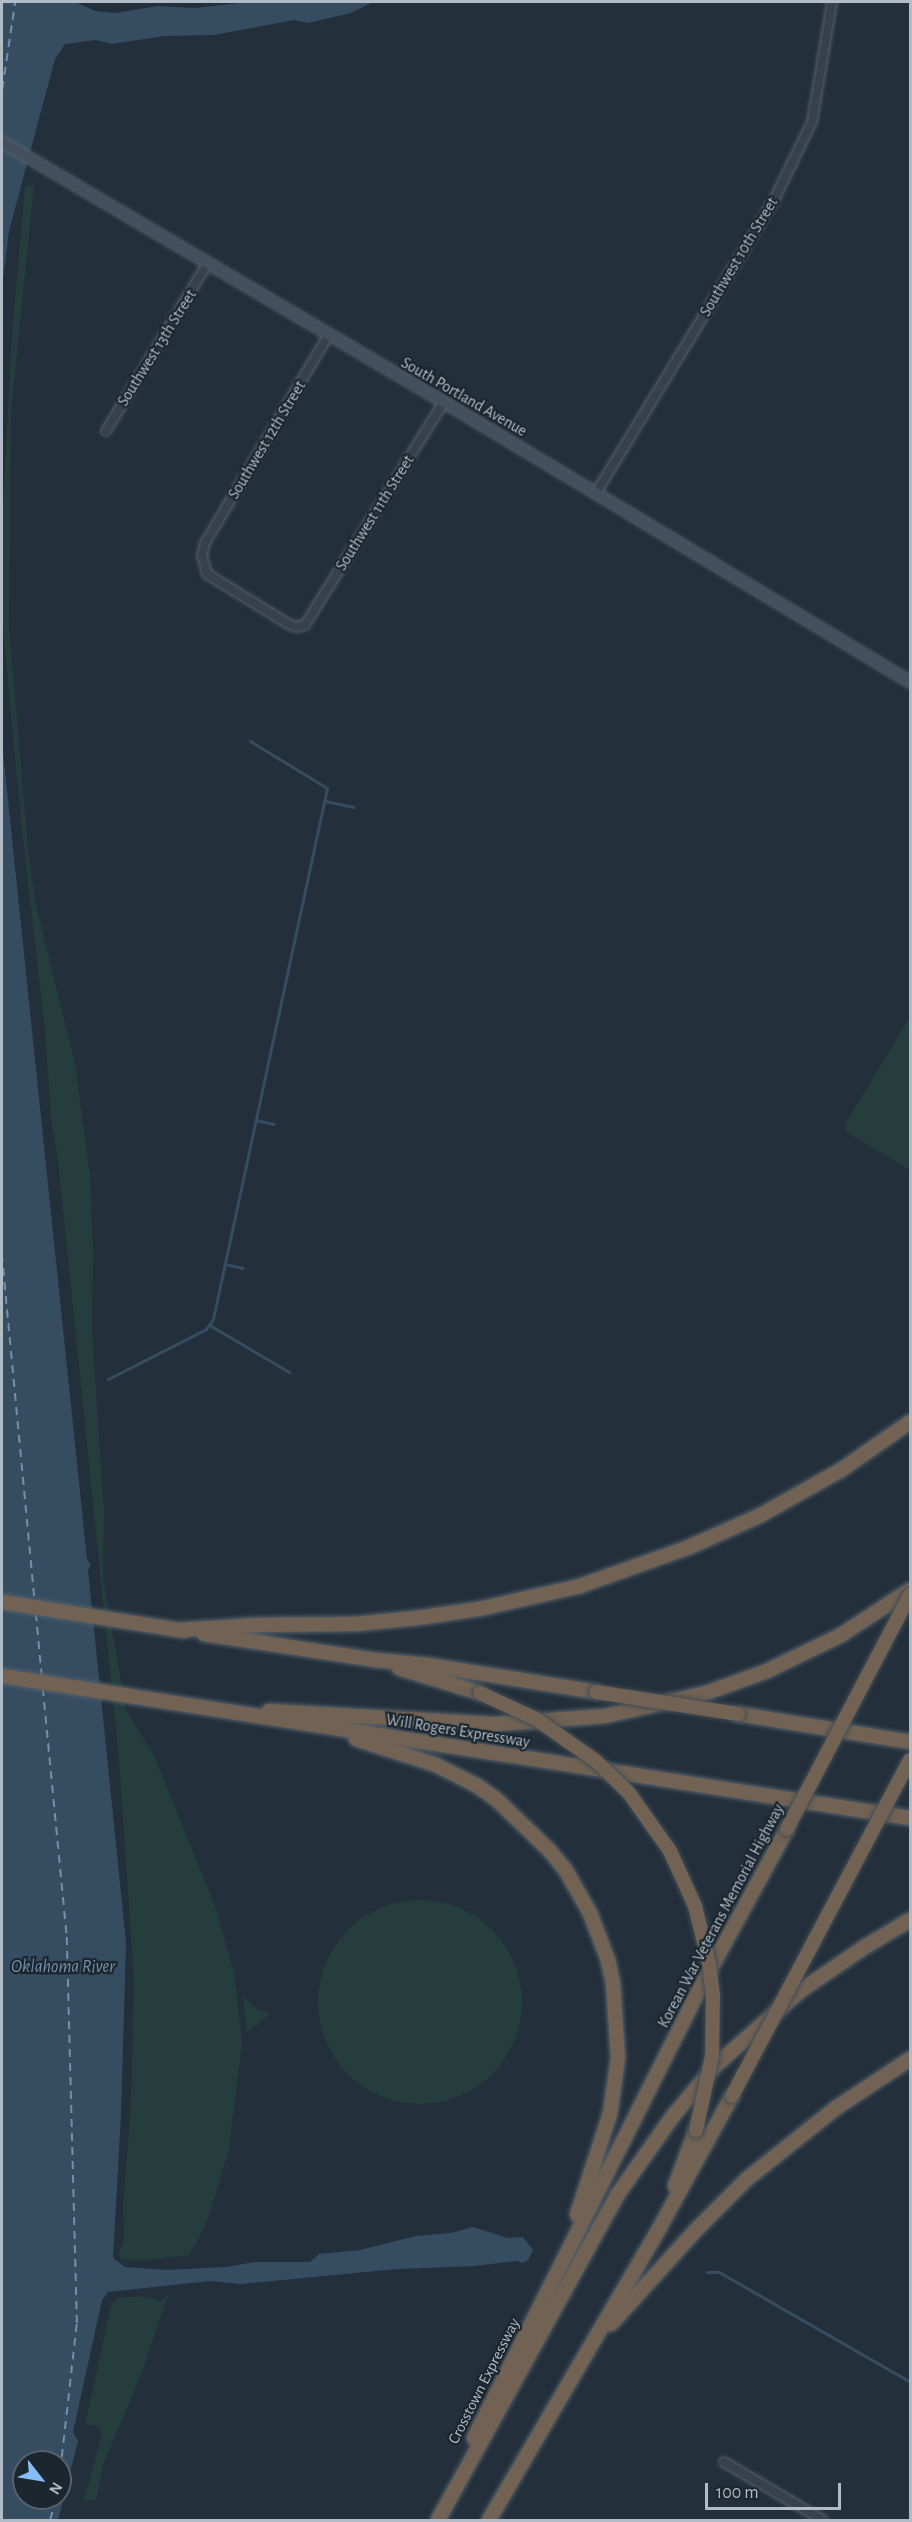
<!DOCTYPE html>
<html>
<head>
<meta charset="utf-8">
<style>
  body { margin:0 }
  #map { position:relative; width:912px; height:2522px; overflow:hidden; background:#232f3a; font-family:"Alegreya Sans",sans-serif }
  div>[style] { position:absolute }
  .green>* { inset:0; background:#263d3d }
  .round { border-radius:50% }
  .water>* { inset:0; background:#364d61 }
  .stream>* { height:3px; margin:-1.5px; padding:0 1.5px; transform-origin:1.5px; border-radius:1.5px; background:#364d61 }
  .ferry>* { height:1.5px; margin-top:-0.75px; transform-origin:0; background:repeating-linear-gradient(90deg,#7290aa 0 8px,transparent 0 14px) }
  .roads { filter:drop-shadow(0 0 2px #545f69) drop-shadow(0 0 2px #545f69) }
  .minor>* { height:8px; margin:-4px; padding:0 4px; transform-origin:4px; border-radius:4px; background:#36414b }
  .secondary>* { height:10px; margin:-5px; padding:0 5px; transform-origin:5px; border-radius:5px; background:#44505e }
  .motorway>* { height:14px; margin:-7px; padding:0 7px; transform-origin:7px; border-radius:7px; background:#716253 }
  .bridges { filter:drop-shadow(0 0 2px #414c56) drop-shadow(0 0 2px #414c56) }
  .motorway-bridge>* { height:14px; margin:-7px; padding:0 7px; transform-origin:7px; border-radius:7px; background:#716253 }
  span { translate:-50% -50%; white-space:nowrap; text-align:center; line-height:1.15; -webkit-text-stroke:4.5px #1c262f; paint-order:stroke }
  .street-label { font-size:16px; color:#b1bcc7 }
  .water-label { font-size:18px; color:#7290aa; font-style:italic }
  .frame { position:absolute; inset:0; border:3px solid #b1bcc7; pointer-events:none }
  .north { position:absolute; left:12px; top:2450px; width:60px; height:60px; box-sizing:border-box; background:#1c262f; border:2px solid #58626c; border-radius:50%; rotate:121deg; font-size:16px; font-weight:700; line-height:24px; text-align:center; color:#b1bcc7 }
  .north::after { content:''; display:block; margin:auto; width:21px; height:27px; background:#87bdf6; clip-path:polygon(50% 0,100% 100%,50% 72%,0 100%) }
  .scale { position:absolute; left:705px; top:2483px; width:136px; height:27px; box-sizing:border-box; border:3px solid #b1bcc7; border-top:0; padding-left:8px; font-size:18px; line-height:21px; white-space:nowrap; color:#b1bcc7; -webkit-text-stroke:4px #1c262f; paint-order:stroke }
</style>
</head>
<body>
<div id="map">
  <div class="green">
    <i style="clip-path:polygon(34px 184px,11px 413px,9px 627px,28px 848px,35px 901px,75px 1063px,90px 1175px,93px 1253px,92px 1330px,104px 1513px,103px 1576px,126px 1710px,154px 1756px,214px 1903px,234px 1973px,242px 2041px,229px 2149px,209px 2216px,198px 2240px,189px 2255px,136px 2261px,122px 2259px,118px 2254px,124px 2242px,123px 2206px,131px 2104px,134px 1981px,119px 1759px,58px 1160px,51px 1118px,45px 1030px,21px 821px,3px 627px,2px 523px,12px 334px,25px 187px)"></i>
    <i style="clip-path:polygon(910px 1017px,910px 1170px,847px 1132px,845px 1124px)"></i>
    <i class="round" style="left:318px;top:1900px;width:204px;height:204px"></i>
    <i style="clip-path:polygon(243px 1995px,255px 2008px,270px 2014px,247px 2033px)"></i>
    <i style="clip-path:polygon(168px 2295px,142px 2372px,103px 2465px,96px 2500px,84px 2501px,101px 2437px,100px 2428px,95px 2425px,85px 2425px,111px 2305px,118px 2298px,143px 2296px,160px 2301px)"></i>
  </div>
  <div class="water">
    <i style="clip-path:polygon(2px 2px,75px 2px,95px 11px,115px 13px,158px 6px,195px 8px,250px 2px,373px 2px,351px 13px,308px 23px,294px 20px,214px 35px,164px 36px,112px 44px,96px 40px,65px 44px,55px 59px,9px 231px,2px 288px)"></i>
    <i style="clip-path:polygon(evenodd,2px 742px,87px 1559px,91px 1565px,88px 1570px,126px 1942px,121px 2115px,113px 2258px,125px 2267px,167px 2270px,226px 2267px,255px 2262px,310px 2262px,319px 2254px,360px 2250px,416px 2236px,451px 2233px,473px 2227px,508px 2238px,523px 2237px,533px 2250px,528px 2260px,522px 2263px,517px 2261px,474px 2266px,397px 2269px,240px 2284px,210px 2281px,108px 2292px,102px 2300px,73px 2432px,78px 2441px,58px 2520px,2px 2520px,2px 742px,24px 2462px,60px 2462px,60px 2498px,24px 2498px,24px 2462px)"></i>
  </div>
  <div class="stream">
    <i style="left:325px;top:801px;width:29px;rotate:12deg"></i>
    <i style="left:256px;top:1120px;width:18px;rotate:13deg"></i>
    <i style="left:225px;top:1264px;width:18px;rotate:13deg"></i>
    <i style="left:211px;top:1326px;width:91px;rotate:30.5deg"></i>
    <i style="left:108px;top:1379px;width:110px;rotate:-27deg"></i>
    <i style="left:206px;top:1329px;width:12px;rotate:-55deg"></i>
    <i style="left:213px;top:1319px;width:543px;rotate:-77.88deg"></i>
    <i style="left:327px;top:788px;width:90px;rotate:-148.6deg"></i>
    <i style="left:707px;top:2272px;width:12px"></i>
    <i style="left:719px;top:2272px;width:220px;rotate:29.9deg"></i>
  </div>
  <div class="ferry">
    <i style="left:2px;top:89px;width:88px;rotate:-81.5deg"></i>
    <i style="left:2px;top:1254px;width:348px;rotate:84.6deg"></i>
    <i style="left:36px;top:1613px;width:64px;rotate:84.6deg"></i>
    <i style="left:43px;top:1688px;width:250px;rotate:84.5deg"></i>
    <i style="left:67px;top:1937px;width:387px;rotate:88.5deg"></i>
    <i style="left:77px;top:2324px;width:152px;rotate:96.4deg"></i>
    <i style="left:50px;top:2520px;width:23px;rotate:-75deg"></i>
  </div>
  <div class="roads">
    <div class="minor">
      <i style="left:328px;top:336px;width:241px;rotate:120.7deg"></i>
      <i style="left:205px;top:543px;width:12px;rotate:104deg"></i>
      <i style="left:202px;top:555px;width:20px;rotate:75deg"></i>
      <i style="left:207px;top:574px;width:92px;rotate:31.6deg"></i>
      <i style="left:285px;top:622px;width:11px;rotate:27deg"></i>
      <i style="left:295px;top:627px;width:10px;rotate:-11deg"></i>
      <i style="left:305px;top:625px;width:263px;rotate:-58.1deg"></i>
      <i style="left:106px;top:431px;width:195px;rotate:-58.8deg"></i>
      <i style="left:596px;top:493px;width:338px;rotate:-58.7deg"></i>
      <i style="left:772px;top:204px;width:48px;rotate:-64deg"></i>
      <i style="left:793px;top:161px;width:43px;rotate:-64deg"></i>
      <i style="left:812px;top:122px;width:122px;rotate:-80.5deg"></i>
      <i style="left:724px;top:2462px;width:115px;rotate:30.4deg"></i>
    </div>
    <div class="secondary">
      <i style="left:2px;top:142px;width:513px;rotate:30.47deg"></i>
      <i style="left:444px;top:402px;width:544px;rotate:31deg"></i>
    </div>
    <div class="motorway">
      <i style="left:2px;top:1602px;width:185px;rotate:9deg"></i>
      <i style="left:177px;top:1630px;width:81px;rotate:-3.5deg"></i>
      <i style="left:258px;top:1625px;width:97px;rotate:-0.6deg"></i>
      <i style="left:355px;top:1624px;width:62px;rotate:-5.5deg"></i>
      <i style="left:417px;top:1618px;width:63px;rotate:-8.3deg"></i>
      <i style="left:479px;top:1609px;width:104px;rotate:-12.8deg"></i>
      <i style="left:580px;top:1586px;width:114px;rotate:-19.6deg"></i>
      <i style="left:687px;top:1548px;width:81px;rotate:-24deg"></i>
      <i style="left:761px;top:1515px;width:92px;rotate:-29.4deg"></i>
      <i style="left:841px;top:1470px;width:84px;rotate:-34.8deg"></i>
      <i style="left:204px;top:1634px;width:173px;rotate:8.6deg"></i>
      <i style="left:375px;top:1660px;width:53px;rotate:5.4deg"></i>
      <i style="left:428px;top:1665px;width:170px;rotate:9.1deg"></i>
      <i style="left:399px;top:1668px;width:85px;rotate:17.2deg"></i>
      <i style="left:2px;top:1676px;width:919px;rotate:8.89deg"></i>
      <i style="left:269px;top:1711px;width:228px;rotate:3.3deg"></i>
      <i style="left:497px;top:1724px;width:108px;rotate:-4.2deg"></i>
      <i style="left:605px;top:1716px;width:104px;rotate:-12.8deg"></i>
      <i style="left:706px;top:1693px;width:65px;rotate:-19.8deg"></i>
      <i style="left:767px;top:1671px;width:82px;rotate:-25.9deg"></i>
      <i style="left:841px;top:1635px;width:82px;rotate:-33.1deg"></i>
      <i style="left:738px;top:1714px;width:174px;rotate:9.2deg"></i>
      <i style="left:356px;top:1739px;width:84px;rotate:18deg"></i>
      <i style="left:436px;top:1765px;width:45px;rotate:26.6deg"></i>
      <i style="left:476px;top:1785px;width:24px;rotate:35deg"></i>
      <i style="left:496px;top:1799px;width:74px;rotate:43.9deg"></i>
      <i style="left:549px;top:1850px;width:25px;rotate:50deg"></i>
      <i style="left:565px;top:1869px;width:51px;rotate:60.4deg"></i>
      <i style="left:590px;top:1913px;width:50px;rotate:69deg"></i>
      <i style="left:608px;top:1960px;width:24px;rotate:78deg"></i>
      <i style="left:613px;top:1983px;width:75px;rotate:86.2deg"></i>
      <i style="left:618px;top:2058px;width:57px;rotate:98.1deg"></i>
      <i style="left:610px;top:2114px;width:106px;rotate:108.1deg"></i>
      <i style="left:675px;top:2186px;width:60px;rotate:-69.4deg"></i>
      <i style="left:611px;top:2324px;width:125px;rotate:-47.9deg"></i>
      <i style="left:695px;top:2231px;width:74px;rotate:-45deg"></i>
      <i style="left:747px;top:2179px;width:114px;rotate:-38.6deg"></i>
      <i style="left:836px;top:2108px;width:89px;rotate:-33.5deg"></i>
      <i style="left:474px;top:2438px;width:501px;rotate:-63.33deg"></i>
      <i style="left:699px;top:1990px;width:183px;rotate:-61.3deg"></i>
      <i style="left:438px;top:2520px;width:372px;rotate:-61.1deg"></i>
      <i style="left:618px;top:2194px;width:95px;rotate:-54.8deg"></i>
      <i style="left:673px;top:2116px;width:65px;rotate:-50deg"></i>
      <i style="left:715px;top:2066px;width:113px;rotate:-41.4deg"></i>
      <i style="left:800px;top:1991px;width:76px;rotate:-34.3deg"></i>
      <i style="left:863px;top:1948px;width:55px;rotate:-30.8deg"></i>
      <i style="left:489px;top:2520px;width:339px;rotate:-59.7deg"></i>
      <i style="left:660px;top:2227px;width:149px;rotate:-61.2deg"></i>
    </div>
  </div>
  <div class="bridges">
    <div class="motorway-bridge">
      <i style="left:596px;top:1692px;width:144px;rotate:8.8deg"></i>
      <i style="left:480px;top:1693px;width:62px;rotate:24.9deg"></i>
      <i style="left:536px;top:1719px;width:73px;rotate:35deg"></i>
      <i style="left:596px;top:1761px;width:46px;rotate:44.1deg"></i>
      <i style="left:629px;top:1793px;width:71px;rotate:54.7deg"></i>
      <i style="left:670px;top:1851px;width:60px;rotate:65.6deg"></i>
      <i style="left:695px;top:1906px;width:59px;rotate:76.2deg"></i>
      <i style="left:709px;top:1963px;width:32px;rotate:83deg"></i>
      <i style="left:713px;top:1995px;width:61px;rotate:90.9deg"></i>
      <i style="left:712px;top:2056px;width:76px;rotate:102.2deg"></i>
      <i style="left:787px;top:1829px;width:264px;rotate:-62.3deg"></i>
      <i style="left:732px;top:2096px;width:380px;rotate:-62.1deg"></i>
    </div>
  </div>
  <div class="street-label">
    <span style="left:739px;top:257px;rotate:-59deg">Southwest 10th Street</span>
    <span style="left:157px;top:348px;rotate:-58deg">Southwest 13th Street</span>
    <span style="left:464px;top:397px;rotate:30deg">South Portland Avenue</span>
    <span style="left:267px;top:440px;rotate:-59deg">Southwest 12th Street</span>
    <span style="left:375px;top:513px;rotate:-58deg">Southwest 11th Street</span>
    <span style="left:458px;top:1731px;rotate:9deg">Will Rogers Expressway</span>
    <span style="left:721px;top:1916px;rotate:-62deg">Korean War Veterans Memorial Highway</span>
    <span style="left:484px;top:2381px;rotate:-63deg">Crosstown Expressway</span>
  </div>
  <div class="water-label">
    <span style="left:63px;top:1967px">Oklahoma River</span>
  </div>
  <div class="frame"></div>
  <div class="north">N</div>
  <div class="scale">100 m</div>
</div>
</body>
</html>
